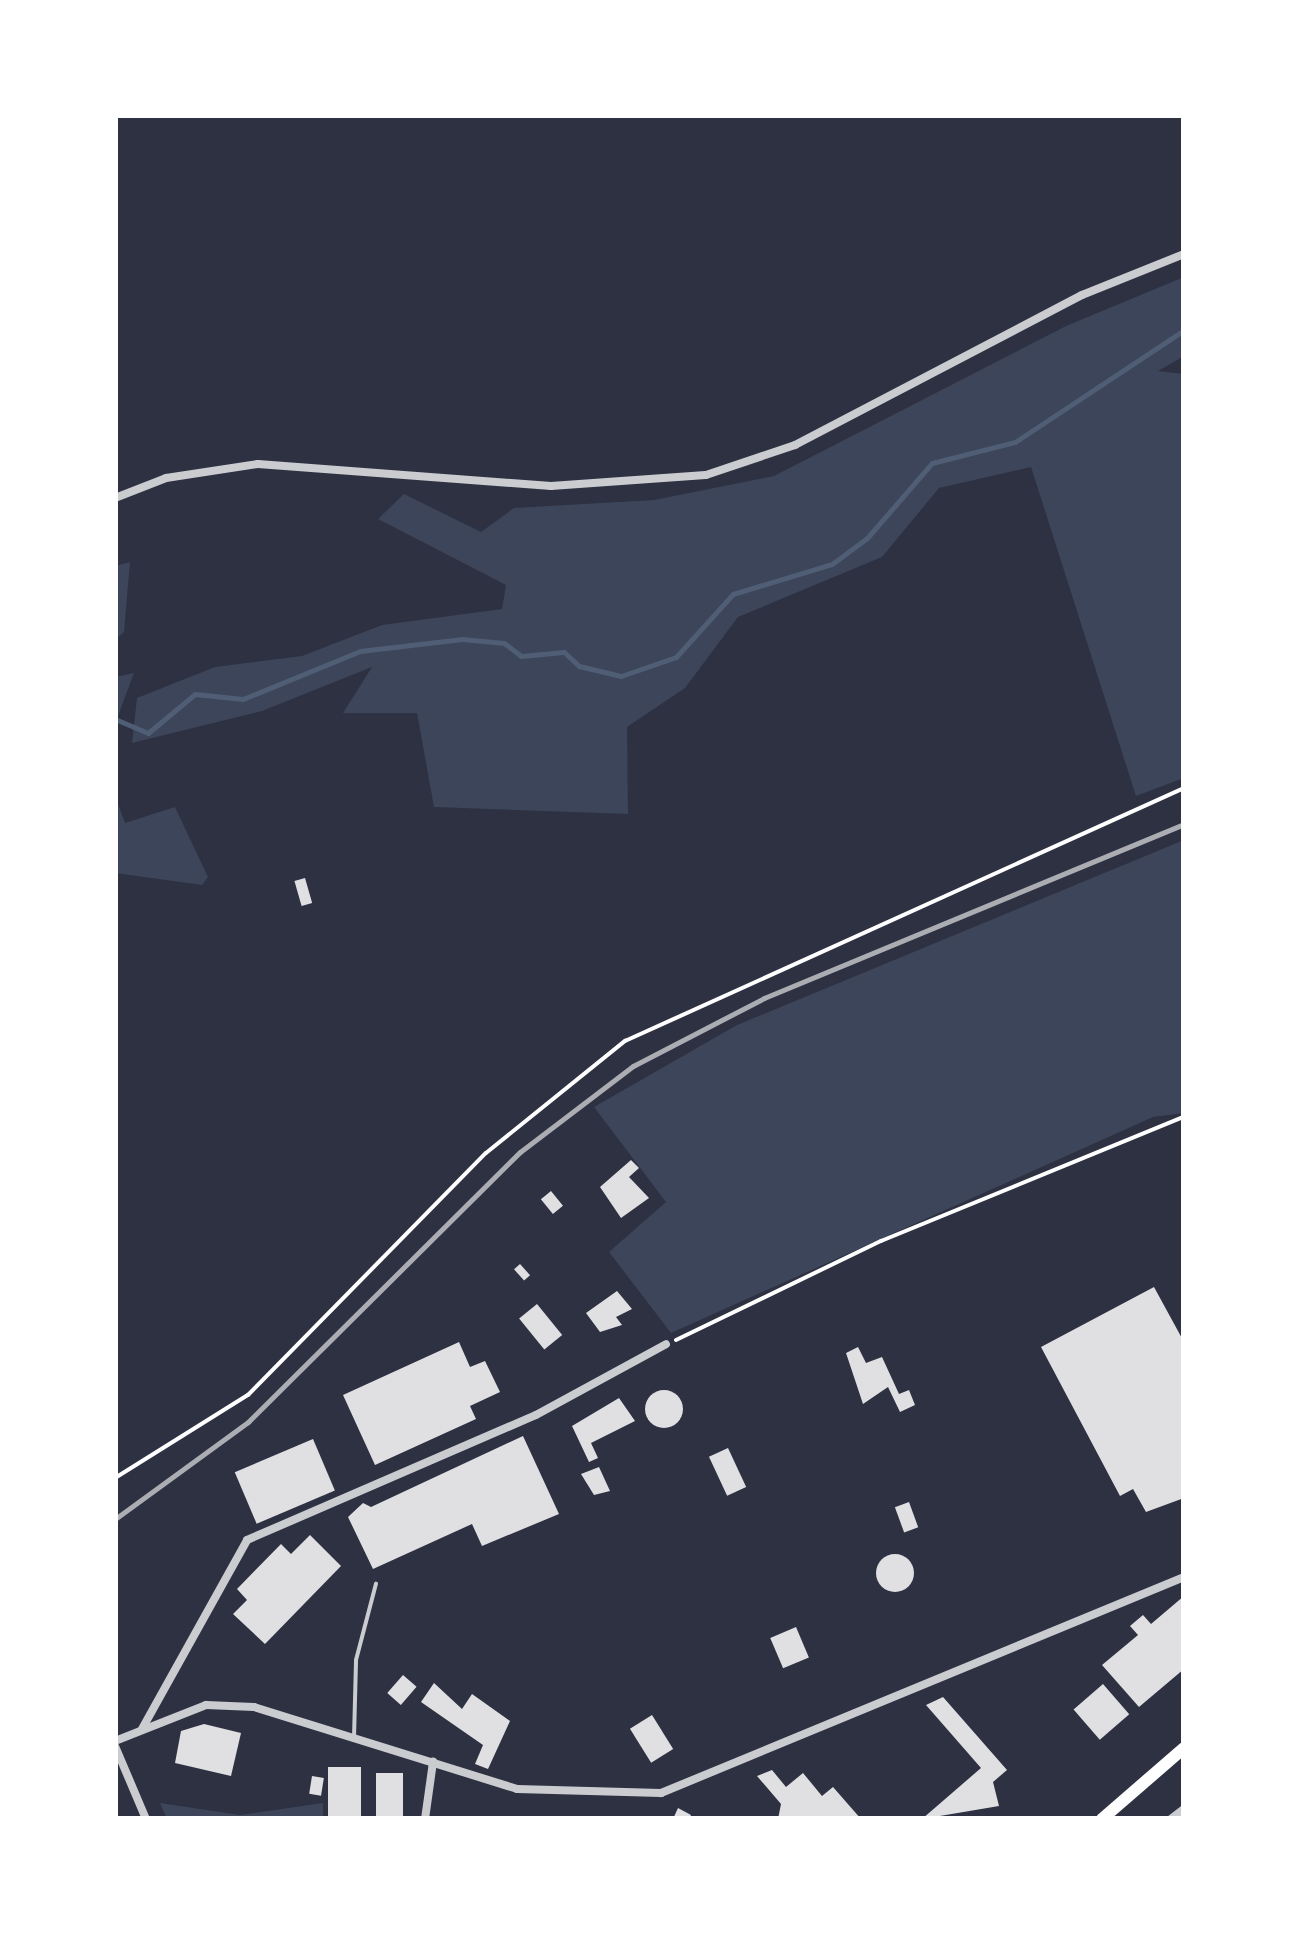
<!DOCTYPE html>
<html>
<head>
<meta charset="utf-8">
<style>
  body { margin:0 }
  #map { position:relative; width:1299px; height:1934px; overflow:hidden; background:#2d3142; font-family:Figtree,sans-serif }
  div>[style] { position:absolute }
  .green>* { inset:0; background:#3c4559 }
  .stream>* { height:5px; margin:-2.5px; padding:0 2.5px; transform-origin:2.5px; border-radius:2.5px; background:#4f5d75 }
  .building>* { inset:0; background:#e0e0e3; transform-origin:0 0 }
  .round { border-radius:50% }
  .path>* { height:4px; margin:-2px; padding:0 2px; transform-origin:2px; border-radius:2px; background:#fff }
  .service>* { height:4px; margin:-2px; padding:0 2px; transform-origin:2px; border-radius:2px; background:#caccd0 }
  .minor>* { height:8px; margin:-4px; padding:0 4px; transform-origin:4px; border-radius:4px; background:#caccd0 }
  .primary>* { height:12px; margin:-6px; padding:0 6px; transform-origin:6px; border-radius:6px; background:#fff }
  .rail>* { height:5px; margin:-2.5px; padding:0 2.5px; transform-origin:2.5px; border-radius:2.5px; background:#abadb3 }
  span { translate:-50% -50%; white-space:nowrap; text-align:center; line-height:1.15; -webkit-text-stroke:8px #fff; paint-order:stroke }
  .frame { position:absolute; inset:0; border:118px solid #fff; pointer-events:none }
</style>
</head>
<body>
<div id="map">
  <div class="green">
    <i style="clip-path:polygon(1184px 277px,1184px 356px,1158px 371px,1184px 374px,1184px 778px,1136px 796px,1031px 467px,939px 488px,882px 557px,738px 617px,685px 688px,627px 727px,628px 814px,434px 807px,417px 713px,343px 713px,372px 667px,262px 711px,132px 743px,137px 698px,215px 667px,302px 656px,382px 625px,502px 609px,506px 585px,378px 519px,404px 494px,481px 532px,514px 508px,654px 500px,774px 476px,1066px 326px)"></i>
    <i style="clip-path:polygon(130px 562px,124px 632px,115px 640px,115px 566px)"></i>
    <i style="clip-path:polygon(134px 673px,115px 724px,115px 677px)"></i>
    <i style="clip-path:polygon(115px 796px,125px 823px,175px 807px,208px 877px,202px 885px,115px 873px)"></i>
    <i style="clip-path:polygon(1184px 840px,1184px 1113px,1153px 1117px,671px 1333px,609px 1252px,666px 1202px,594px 1107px,737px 1025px)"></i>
    <i style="clip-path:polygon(160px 1803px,240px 1815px,323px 1803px,323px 1819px,167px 1819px)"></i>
  </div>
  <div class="stream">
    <i style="left:115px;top:719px;width:36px;rotate:23deg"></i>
    <i style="left:148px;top:733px;width:61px;rotate:-39.7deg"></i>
    <i style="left:195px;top:694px;width:48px;rotate:5.9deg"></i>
    <i style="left:243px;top:699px;width:126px;rotate:-22.3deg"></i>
    <i style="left:360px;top:651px;width:103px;rotate:-6.7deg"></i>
    <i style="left:462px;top:639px;width:42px;rotate:5.4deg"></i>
    <i style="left:504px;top:643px;width:21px;rotate:37deg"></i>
    <i style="left:521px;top:656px;width:43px;rotate:-5.3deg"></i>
    <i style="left:564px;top:652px;width:21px;rotate:43deg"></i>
    <i style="left:579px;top:666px;width:43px;rotate:13.4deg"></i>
    <i style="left:621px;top:676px;width:58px;rotate:-19.1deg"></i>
    <i style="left:676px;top:657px;width:85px;rotate:-47.9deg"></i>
    <i style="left:733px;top:594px;width:103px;rotate:-16.9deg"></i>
    <i style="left:832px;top:564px;width:44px;rotate:-36.6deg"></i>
    <i style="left:867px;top:538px;width:99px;rotate:-49.1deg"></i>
    <i style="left:932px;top:463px;width:86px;rotate:-14.2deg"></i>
    <i style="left:1015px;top:442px;width:203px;rotate:-33.5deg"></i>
  </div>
  <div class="building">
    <i style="left:305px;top:878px;width:26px;height:11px;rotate:74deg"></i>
    <i style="clip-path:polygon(631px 1160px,639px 1168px,629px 1177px,649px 1198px,621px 1218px,600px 1187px)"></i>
    <i style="left:551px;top:1191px;width:19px;height:13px;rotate:51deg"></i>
    <i style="left:520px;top:1264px;width:15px;height:8px;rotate:48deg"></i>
    <i style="clip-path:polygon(1154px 1287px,1184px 1342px,1184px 1498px,1146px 1512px,1133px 1489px,1120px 1496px,1041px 1347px)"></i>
    <i style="clip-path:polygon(617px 1291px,632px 1309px,616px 1317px,622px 1325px,600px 1332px,586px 1313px)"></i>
    <i style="left:537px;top:1304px;width:40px;height:23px;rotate:51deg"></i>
    <i style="clip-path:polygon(459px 1342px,470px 1367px,485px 1361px,500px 1392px,470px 1406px,476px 1419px,375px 1465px,343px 1395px)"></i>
    <i style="clip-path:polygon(858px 1347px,866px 1363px,882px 1357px,899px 1394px,909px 1390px,915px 1405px,900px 1412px,888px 1387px,863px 1404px,846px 1353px)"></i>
    <i class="round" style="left:645px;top:1390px;width:38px;height:38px"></i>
    <i style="clip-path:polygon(619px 1398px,635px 1421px,591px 1443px,598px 1458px,589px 1462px,572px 1426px)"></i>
    <i style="clip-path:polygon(523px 1436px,559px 1514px,482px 1546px,472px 1524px,373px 1569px,348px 1517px,363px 1503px,371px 1507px)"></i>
    <i style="left:313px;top:1439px;width:56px;height:85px;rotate:67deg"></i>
    <i style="left:728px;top:1448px;width:43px;height:21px;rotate:65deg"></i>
    <i style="clip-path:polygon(599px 1467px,610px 1491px,594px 1495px,581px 1474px)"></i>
    <i style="left:909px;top:1502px;width:27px;height:15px;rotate:70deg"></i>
    <i style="clip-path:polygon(310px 1535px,341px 1566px,265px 1644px,233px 1614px,247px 1600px,237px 1589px,281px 1544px,291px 1554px)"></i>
    <i class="round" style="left:876px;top:1554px;width:38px;height:38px"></i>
    <i style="clip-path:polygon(1184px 1596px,1184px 1669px,1139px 1707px,1102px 1665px,1138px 1635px,1130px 1626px,1143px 1615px,1151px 1624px)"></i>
    <i style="left:796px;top:1627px;width:33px;height:28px;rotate:67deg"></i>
    <i style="left:403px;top:1675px;width:18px;height:24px;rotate:41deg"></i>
    <i style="clip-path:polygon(434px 1683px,462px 1709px,472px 1694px,510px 1721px,488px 1769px,475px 1764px,483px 1745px,421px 1702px)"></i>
    <i style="left:1103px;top:1684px;width:40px;height:39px;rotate:49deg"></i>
    <i style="clip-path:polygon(943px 1697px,1007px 1770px,993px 1782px,999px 1806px,922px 1819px,981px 1768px,926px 1705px)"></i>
    <i style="left:652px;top:1715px;width:40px;height:26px;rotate:58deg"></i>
    <i style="clip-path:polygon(204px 1724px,241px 1733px,231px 1776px,175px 1763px,181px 1731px)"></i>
    <i style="left:328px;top:1767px;width:33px;height:52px"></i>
    <i style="clip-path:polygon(772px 1770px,786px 1787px,803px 1773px,822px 1796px,833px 1787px,861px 1819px,778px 1819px,781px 1804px,757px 1776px)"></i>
    <i style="left:376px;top:1773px;width:27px;height:46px"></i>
    <i style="left:312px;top:1776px;width:12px;height:18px;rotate:9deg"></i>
    <i style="clip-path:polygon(678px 1808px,691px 1815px,689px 1819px,673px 1819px)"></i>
  </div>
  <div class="path">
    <i style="left:676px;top:1340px;width:228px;rotate:-25.8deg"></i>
    <i style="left:881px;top:1241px;width:327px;rotate:-22.3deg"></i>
    <i style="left:115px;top:1478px;width:157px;rotate:-32deg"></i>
    <i style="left:248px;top:1395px;width:339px;rotate:-45.5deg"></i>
    <i style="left:486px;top:1153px;width:179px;rotate:-38.9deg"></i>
    <i style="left:625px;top:1041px;width:614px;rotate:-24.35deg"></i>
  </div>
  <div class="service">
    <i style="left:354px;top:1738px;width:78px;rotate:-88.5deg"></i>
    <i style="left:356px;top:1660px;width:79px;rotate:-75.3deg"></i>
  </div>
  <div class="minor">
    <i style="left:115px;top:498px;width:55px;rotate:-21.4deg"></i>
    <i style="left:166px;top:478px;width:93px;rotate:-8.7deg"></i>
    <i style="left:258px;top:464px;width:294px;rotate:4.3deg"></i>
    <i style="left:551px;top:486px;width:155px;rotate:-4.1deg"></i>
    <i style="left:706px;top:475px;width:94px;rotate:-18.6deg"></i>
    <i style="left:795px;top:445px;width:324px;rotate:-27.6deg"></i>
    <i style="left:1082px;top:295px;width:110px;rotate:-21.9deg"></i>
    <i style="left:142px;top:1729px;width:216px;rotate:-60.9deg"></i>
    <i style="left:247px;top:1540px;width:315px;rotate:-23.4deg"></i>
    <i style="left:536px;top:1415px;width:148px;rotate:-28.6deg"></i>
    <i style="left:115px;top:1741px;width:98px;rotate:-21.6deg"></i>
    <i style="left:206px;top:1705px;width:48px;rotate:2.4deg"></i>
    <i style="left:254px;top:1707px;width:275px;rotate:17.3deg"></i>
    <i style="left:517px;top:1789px;width:144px;rotate:1.6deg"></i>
    <i style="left:661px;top:1793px;width:566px;rotate:-22.44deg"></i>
    <i style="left:115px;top:1746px;width:79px;rotate:67deg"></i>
    <i style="left:425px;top:1819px;width:58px;rotate:-82deg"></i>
    <i style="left:1171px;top:1819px;width:16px;rotate:-38deg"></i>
  </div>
  <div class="primary">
    <i style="left:1102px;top:1819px;width:108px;rotate:-40.9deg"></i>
  </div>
  <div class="rail">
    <i style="left:115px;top:1519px;width:165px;rotate:-36.1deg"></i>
    <i style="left:248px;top:1422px;width:383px;rotate:-44.8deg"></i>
    <i style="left:520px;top:1152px;width:142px;rotate:-37.3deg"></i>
    <i style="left:633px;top:1066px;width:148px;rotate:-27.4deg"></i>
    <i style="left:764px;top:998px;width:455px;rotate:-22.5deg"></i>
  </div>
  <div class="frame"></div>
</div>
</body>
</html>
